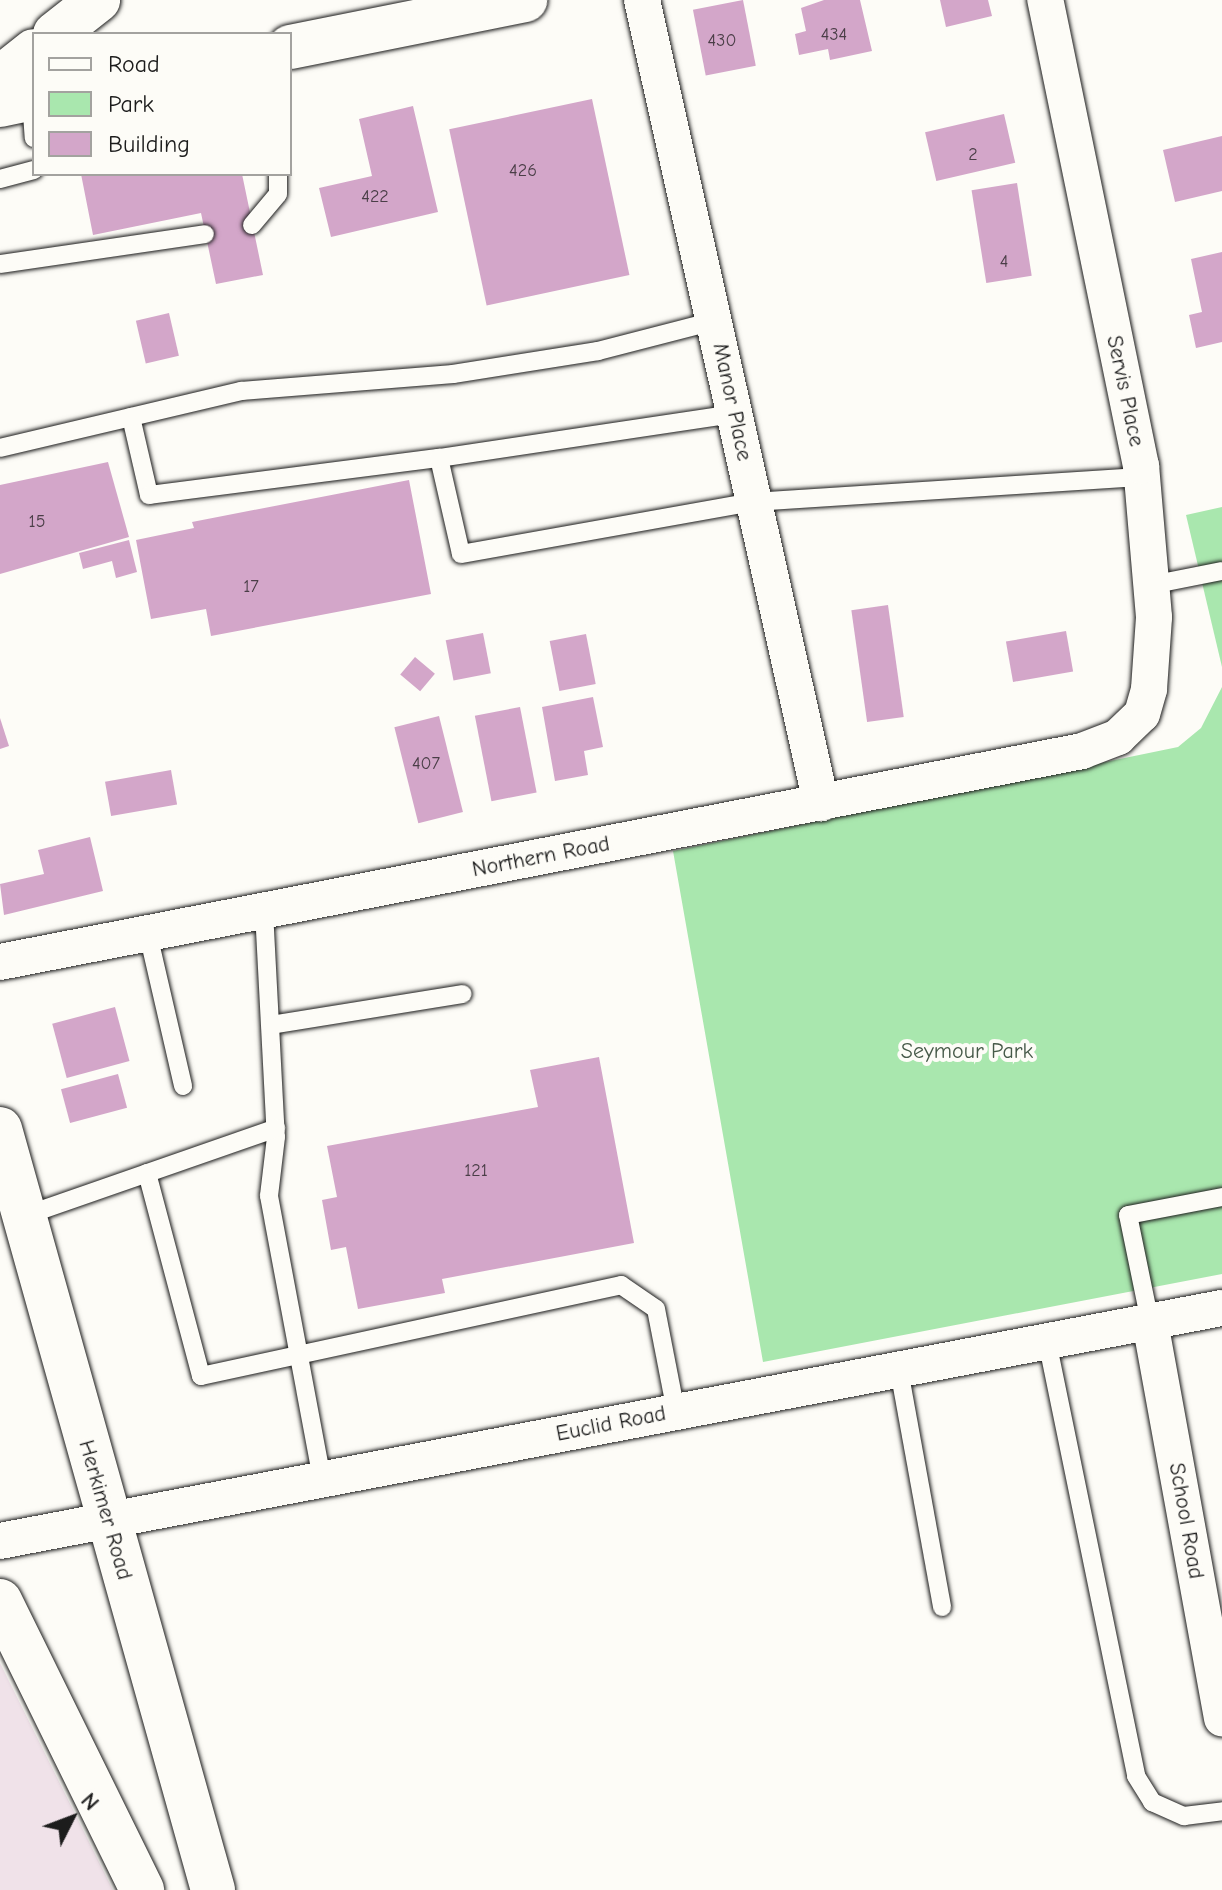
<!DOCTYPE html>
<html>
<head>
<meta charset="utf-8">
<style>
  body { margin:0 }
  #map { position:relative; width:1222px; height:1890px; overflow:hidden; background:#fdfcf7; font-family:"Comic Neue",sans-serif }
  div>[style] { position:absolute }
  .built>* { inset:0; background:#f0e2e9 }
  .green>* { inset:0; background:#a9e7ae }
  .building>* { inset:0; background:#d3a6c9; transform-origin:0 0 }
  .roads { filter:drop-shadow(0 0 2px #1c1c1c) drop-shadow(0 0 2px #1c1c1c) }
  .lane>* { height:18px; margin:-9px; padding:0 9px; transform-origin:9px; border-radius:9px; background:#fdfcf7 }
  .street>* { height:36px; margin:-18px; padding:0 18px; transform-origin:18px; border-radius:18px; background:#fdfcf7 }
  .secondary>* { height:44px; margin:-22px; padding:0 22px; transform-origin:22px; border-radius:22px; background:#fdfcf7 }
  span { translate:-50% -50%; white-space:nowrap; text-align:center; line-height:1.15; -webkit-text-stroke:8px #fdfcf7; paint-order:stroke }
  .number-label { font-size:18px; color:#4a3e47 }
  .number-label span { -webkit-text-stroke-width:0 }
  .street-label { font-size:22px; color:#1c1c1c }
  .park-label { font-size:22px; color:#465948 }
  .legend { position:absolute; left:32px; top:32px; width:260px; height:144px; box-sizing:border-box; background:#fdfcf7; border:2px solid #a3a29f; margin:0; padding:10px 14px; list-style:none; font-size:24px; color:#1c1c1c }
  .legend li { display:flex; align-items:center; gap:16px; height:40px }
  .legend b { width:40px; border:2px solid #a3a29f }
  .north { position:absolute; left:32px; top:1778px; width:80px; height:80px; -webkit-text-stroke:6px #fdfcf7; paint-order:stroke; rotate:48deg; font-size:22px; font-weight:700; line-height:32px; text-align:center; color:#1c1c1c }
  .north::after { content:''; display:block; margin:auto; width:28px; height:36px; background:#1c1c1c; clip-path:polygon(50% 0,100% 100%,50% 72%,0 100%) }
</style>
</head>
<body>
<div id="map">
  <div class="built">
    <i style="clip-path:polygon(0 1663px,113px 1890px,0 1890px)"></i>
  </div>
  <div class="green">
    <i style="clip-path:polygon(1222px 507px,1222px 667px,1186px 515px)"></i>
    <i style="clip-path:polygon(1222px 687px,1222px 1274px,763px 1362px,673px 851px,1178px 747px,1201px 728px)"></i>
  </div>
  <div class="building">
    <i style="left:743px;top:0;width:67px;height:51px;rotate:79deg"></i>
    <i style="clip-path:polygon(824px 0,860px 0,872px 51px,830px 60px,828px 49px,799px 55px,795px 34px,806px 31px,801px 8px)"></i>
    <i style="clip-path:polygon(940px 0,988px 0,992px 16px,946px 27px)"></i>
    <i style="left:592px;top:99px;width:180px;height:146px;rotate:78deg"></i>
    <i style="clip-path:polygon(413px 106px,438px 212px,331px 237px,319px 188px,372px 176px,359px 119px)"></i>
    <i style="left:1004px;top:114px;width:50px;height:81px;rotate:77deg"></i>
    <i style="clip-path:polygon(1222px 136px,1222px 191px,1175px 202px,1163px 150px)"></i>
    <i style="clip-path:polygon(81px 174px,242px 174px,263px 275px,216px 284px,201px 213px,93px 235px)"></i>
    <i style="left:1017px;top:183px;width:94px;height:46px;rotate:81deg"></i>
    <i style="clip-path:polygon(1222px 252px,1222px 342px,1196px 348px,1189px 315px,1202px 312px,1191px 259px)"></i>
    <i style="left:169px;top:313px;width:44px;height:34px;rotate:77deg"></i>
    <i style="clip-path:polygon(108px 462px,129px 537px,0 574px,0 485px)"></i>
    <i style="clip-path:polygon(409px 480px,431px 594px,211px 636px,206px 609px,151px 619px,136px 540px,194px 528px,192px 522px)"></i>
    <i style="clip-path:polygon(129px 540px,137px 572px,116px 578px,112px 561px,83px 569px,79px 553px)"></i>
    <i style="left:888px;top:605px;width:113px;height:37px;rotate:82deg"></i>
    <i style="left:1066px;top:631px;width:41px;height:61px;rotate:80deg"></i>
    <i style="left:483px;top:633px;width:41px;height:38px;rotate:79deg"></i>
    <i style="left:586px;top:634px;width:51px;height:37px;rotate:79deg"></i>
    <i style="left:415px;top:657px;width:26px;height:23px;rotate:40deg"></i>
    <i style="clip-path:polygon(593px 697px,603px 747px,584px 751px,588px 775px,555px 781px,542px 707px)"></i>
    <i style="left:520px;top:707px;width:87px;height:46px;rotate:79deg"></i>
    <i style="left:439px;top:716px;width:99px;height:46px;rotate:76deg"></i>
    <i style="clip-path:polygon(0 718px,9px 746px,0 749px)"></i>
    <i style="left:171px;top:770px;width:35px;height:67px;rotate:80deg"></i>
    <i style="clip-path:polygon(90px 837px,103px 891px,4px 915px,0 884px,44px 874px,38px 850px)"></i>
    <i style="left:115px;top:1007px;width:56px;height:65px;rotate:75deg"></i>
    <i style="clip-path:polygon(599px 1057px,634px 1243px,442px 1279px,445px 1293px,358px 1309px,346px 1247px,331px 1250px,322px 1200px,337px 1197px,327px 1146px,538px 1107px,530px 1070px)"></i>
    <i style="left:118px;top:1074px;width:35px;height:59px;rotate:75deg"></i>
  </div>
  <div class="roads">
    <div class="lane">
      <i style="left:31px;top:99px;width:39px;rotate:86deg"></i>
      <i style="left:0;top:179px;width:35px;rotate:-15deg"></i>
      <i style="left:252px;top:225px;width:40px;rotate:-50deg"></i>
      <i style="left:278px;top:194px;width:20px;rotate:-90deg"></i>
      <i style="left:0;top:264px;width:207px;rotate:-8.3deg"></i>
      <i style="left:131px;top:417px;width:80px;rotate:77deg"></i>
      <i style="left:149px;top:495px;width:292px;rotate:-7.3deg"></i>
      <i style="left:439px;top:458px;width:98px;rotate:77.1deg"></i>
      <i style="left:461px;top:554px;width:298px;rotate:-10.1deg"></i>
      <i style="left:754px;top:502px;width:389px;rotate:-3.7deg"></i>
      <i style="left:0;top:448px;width:248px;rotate:-13.3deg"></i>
      <i style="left:241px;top:391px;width:213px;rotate:-4.6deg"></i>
      <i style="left:453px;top:374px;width:147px;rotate:-9deg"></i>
      <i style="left:598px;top:351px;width:120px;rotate:-14.5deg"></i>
      <i style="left:439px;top:458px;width:298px;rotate:-8.5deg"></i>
      <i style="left:1151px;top:585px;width:72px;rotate:-11.2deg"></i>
      <i style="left:264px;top:911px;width:226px;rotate:87deg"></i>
      <i style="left:276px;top:1137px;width:59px;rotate:96.8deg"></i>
      <i style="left:269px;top:1196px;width:288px;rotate:79.4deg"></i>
      <i style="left:148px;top:934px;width:156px;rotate:77deg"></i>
      <i style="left:271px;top:1025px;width:194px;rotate:-9.2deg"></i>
      <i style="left:147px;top:1173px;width:210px;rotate:75.1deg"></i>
      <i style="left:201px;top:1376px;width:430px;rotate:-12.2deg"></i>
      <i style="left:621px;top:1285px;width:42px;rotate:34.4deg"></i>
      <i style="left:656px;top:1309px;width:105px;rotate:79deg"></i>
      <i style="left:24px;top:1216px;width:267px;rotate:-19.2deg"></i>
      <i style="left:1150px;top:1322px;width:109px;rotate:-101.6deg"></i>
      <i style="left:1128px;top:1215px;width:96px;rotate:-10.8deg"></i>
      <i style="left:1047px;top:1341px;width:444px;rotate:78.4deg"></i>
      <i style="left:1136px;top:1776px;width:31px;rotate:58deg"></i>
      <i style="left:1152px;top:1802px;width:35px;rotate:24deg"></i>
      <i style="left:1184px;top:1816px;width:38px;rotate:-7deg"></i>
      <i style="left:899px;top:1370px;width:241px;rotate:79.7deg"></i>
    </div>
    <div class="street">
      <i style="left:642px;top:0;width:823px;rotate:77.43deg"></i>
      <i style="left:0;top:962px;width:1102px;rotate:-11.03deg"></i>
      <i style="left:1082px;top:751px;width:39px;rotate:-21deg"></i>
      <i style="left:1118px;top:737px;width:33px;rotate:-44deg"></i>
      <i style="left:1142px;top:714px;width:26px;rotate:-74deg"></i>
      <i style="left:1149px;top:689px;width:72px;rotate:-86deg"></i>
      <i style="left:1154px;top:617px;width:152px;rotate:-94.9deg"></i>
      <i style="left:1141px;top:466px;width:476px;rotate:-101.6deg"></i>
      <i style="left:1150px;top:1322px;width:403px;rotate:79.7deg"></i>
      <i style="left:0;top:1541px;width:1244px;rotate:-10.8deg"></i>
    </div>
    <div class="secondary">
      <i style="left:55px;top:34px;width:55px;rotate:-38.3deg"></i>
      <i style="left:290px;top:47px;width:240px;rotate:-11.3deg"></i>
      <i style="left:0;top:78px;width:43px;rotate:-38.5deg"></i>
      <i style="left:0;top:105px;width:35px;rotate:-12deg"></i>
      <i style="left:0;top:1129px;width:790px;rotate:74.36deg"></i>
      <i style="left:0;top:1601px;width:322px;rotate:63.8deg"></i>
    </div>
  </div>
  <div class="number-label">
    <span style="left:834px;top:35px">434</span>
    <span style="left:722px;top:41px">430</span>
    <span style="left:973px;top:155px">2</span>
    <span style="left:523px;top:171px">426</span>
    <span style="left:375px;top:197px">422</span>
    <span style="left:1004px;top:262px">4</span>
    <span style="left:37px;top:522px">15</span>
    <span style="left:251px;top:587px">17</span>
    <span style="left:426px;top:764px">407</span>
    <span style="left:476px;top:1171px">121</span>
  </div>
  <div class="street-label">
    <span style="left:1125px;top:391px;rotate:78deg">Servis Place</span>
    <span style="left:732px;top:402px;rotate:78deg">Manor Place</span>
    <span style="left:541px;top:857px;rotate:-11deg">Northern Road</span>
    <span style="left:611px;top:1424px;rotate:-11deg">Euclid Road</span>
    <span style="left:105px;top:1510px;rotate:74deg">Herkimer Road</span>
    <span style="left:1186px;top:1521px;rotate:80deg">School Road</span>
  </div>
  <div class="park-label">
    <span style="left:967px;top:1052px">Seymour Park</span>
  </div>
  <ul class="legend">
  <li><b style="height:10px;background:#fdfcf7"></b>Road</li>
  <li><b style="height:22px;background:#a9e7ae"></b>Park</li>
  <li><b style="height:22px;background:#d3a6c9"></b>Building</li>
  </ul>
  <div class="north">N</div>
</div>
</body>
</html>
